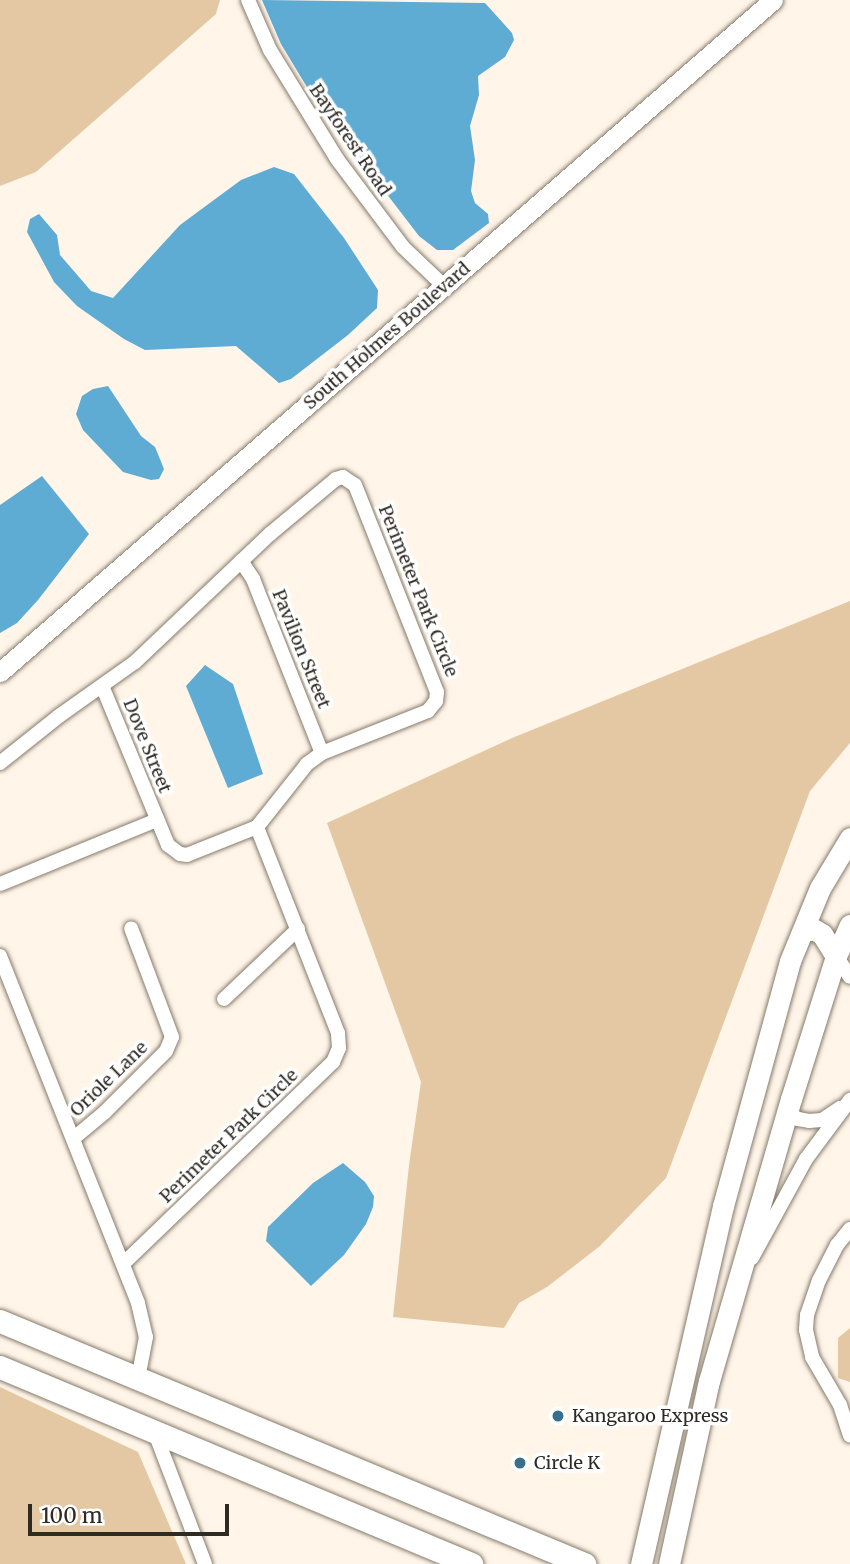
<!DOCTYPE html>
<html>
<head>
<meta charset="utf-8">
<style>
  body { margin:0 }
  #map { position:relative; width:850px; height:1564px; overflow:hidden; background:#fff5e8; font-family:Merriweather,serif }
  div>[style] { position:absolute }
  .green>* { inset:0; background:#e4c8a3 }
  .water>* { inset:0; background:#5eabd3 }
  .roads { filter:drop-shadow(0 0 2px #857b6c) drop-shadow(0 0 2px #857b6c) }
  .minor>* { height:14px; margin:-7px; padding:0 7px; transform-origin:7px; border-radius:7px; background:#fff }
  .secondary>* { height:19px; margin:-9.5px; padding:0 9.5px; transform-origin:9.5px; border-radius:9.5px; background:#fff }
  .primary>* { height:21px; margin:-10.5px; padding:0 10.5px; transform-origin:10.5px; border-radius:10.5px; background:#fff }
  .trunk>* { height:23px; margin:-11.5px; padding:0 11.5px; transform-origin:11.5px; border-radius:11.5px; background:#fff }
  .dots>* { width:19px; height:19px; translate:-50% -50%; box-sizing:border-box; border:4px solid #fff; border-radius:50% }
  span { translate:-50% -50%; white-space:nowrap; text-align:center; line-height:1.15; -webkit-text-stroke:7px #fff; paint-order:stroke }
  .street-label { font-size:18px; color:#2e2a24 }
  .poi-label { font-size:18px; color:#2e2a24 }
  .left { translate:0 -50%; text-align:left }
  .scale { position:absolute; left:28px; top:1504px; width:201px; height:32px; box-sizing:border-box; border:4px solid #2e2a24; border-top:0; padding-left:9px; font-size:21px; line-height:24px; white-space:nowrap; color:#2e2a24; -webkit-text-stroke:5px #fff; paint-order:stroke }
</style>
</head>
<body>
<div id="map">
  <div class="green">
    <i style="clip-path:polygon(0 0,220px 0,216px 14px,36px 172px,0 186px)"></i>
    <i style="clip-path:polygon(850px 601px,850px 743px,810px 791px,666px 1178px,600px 1246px,547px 1287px,519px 1303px,504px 1328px,393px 1317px,409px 1165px,421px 1082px,327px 823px,512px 738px)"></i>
    <i style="clip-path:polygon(850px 1328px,850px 1382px,838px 1378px,838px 1338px)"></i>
    <i style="clip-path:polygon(0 1387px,138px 1452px,186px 1564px,0 1564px)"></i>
  </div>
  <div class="water">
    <i style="clip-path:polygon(262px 0,485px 3px,512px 33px,514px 40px,505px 57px,478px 76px,479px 95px,470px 126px,475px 160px,471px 191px,475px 203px,488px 214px,489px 223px,453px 250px,437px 250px,419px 236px,316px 102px,281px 44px)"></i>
    <i style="clip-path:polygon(274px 167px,294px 174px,344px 238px,378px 290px,377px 308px,348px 335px,291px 379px,279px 383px,236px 346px,145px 350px,124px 339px,77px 306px,54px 282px,27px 232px,30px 219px,39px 214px,57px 235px,60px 255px,79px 277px,91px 291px,113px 298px,180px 225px,241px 180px)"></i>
    <i style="clip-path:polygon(108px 386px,141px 436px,155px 447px,164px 469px,159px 479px,151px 480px,123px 472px,83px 430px,76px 414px,82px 396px,93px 389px)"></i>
    <i style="clip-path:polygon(42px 476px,89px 534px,38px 600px,17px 623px,0 633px,0 505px)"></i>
    <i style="clip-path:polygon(205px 665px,233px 684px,263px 774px,228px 788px,186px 686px)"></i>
    <i style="clip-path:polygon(343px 1163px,365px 1182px,374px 1196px,373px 1207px,366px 1224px,344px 1255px,311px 1286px,266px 1241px,268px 1227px,313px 1183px)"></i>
  </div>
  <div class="roads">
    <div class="minor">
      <i style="left:248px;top:0;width:55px;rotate:66.3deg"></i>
      <i style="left:270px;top:50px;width:128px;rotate:58.4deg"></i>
      <i style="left:337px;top:159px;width:110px;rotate:53.1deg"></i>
      <i style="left:403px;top:247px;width:57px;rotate:43.6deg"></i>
      <i style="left:241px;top:561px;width:22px;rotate:56deg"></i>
      <i style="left:253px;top:579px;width:187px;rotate:68.4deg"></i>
      <i style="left:0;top:763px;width:75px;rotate:-38.5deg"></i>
      <i style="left:59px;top:716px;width:93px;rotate:-35.4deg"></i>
      <i style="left:135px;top:662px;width:186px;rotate:-43.5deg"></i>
      <i style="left:270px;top:534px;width:86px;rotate:-39.8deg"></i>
      <i style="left:336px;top:479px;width:7px;rotate:-16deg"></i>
      <i style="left:343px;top:477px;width:14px;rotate:34deg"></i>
      <i style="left:355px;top:485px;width:223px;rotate:68.4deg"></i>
      <i style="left:437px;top:692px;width:9px;rotate:96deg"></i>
      <i style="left:436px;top:701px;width:13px;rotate:129deg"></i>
      <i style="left:428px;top:711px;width:114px;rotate:158.4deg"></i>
      <i style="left:322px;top:753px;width:19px;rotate:144deg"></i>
      <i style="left:307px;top:764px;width:80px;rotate:128.4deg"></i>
      <i style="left:257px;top:827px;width:75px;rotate:158.2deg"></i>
      <i style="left:187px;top:855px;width:7px;rotate:-172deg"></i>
      <i style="left:180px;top:854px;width:15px;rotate:-143deg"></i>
      <i style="left:168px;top:845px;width:172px;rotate:-112.5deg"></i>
      <i style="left:0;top:884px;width:170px;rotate:-22.2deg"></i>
      <i style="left:0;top:956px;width:373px;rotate:68.3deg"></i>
      <i style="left:138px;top:1303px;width:35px;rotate:77deg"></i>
      <i style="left:146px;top:1337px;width:43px;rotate:100.8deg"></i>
      <i style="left:836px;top:956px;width:25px;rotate:56deg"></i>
      <i style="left:224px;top:999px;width:102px;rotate:-43.4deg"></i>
      <i style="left:787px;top:1112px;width:13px;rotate:32deg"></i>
      <i style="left:798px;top:1119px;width:11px;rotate:10deg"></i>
      <i style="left:809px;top:1121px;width:13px;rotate:-4deg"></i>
      <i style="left:822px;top:1120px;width:22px;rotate:-34deg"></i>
      <i style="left:74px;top:1138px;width:40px;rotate:-40deg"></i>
      <i style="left:105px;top:1112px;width:86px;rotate:-45deg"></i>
      <i style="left:166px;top:1051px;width:15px;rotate:-67deg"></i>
      <i style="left:172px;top:1037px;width:116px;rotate:-110.6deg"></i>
      <i style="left:850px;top:1229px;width:21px;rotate:129deg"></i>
      <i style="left:837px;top:1245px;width:39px;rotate:117deg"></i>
      <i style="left:819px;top:1280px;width:37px;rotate:109deg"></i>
      <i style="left:807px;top:1315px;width:15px;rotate:94deg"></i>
      <i style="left:806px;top:1330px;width:28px;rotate:77deg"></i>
      <i style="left:812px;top:1357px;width:56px;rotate:59.7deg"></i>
      <i style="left:840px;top:1405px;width:32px;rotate:72deg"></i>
      <i style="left:752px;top:1258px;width:113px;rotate:-61.4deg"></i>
      <i style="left:806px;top:1159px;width:74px;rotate:-53.3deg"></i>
      <i style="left:124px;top:1263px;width:290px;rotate:-43.9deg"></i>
      <i style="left:333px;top:1062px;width:15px;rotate:-67deg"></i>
      <i style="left:339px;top:1048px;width:15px;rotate:-94deg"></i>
      <i style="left:338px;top:1033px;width:221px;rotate:-111.5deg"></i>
      <i style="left:155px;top:1433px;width:140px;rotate:69.1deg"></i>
    </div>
    <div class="secondary">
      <i style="left:0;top:672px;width:1024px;rotate:-41deg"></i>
    </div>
    <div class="primary">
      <i style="left:803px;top:930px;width:12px"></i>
      <i style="left:815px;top:930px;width:8px;rotate:30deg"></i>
      <i style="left:822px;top:934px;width:26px;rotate:58deg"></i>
      <i style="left:641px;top:1564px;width:367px;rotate:-77.1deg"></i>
      <i style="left:723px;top:1206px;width:254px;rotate:-74.7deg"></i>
      <i style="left:790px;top:961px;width:79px;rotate:-67.7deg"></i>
      <i style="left:820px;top:888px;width:58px;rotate:-59deg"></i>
      <i style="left:669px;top:1564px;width:187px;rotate:-77.7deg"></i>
      <i style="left:709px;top:1381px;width:294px;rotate:-73.8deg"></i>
      <i style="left:791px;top:1099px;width:150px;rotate:-72.5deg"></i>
      <i style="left:836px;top:956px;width:34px;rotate:-66deg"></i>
    </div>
    <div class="trunk">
      <i style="left:0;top:1321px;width:633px;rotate:22.59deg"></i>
      <i style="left:0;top:1367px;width:511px;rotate:22.7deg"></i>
    </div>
  </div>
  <div class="dots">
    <i style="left:558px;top:1416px;background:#396f8b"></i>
    <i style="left:520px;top:1463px;background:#396f8b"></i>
  </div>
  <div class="street-label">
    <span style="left:350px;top:140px;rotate:56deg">Bayforest Road</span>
    <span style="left:387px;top:336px;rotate:-41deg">South Holmes Boulevard</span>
    <span style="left:418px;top:591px;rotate:68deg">Perimeter Park Circle</span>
    <span style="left:301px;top:649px;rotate:68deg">Pavilion Street</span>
    <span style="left:147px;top:746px;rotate:68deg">Dove Street</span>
    <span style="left:109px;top:1079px;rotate:-44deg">Oriole Lane</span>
    <span style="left:229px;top:1136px;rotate:-44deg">Perimeter Park Circle</span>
  </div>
  <div class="poi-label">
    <span class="left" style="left:572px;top:1416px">Kangaroo Express</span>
    <span class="left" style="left:534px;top:1463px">Circle K</span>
  </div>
  <div class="scale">100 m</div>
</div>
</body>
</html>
